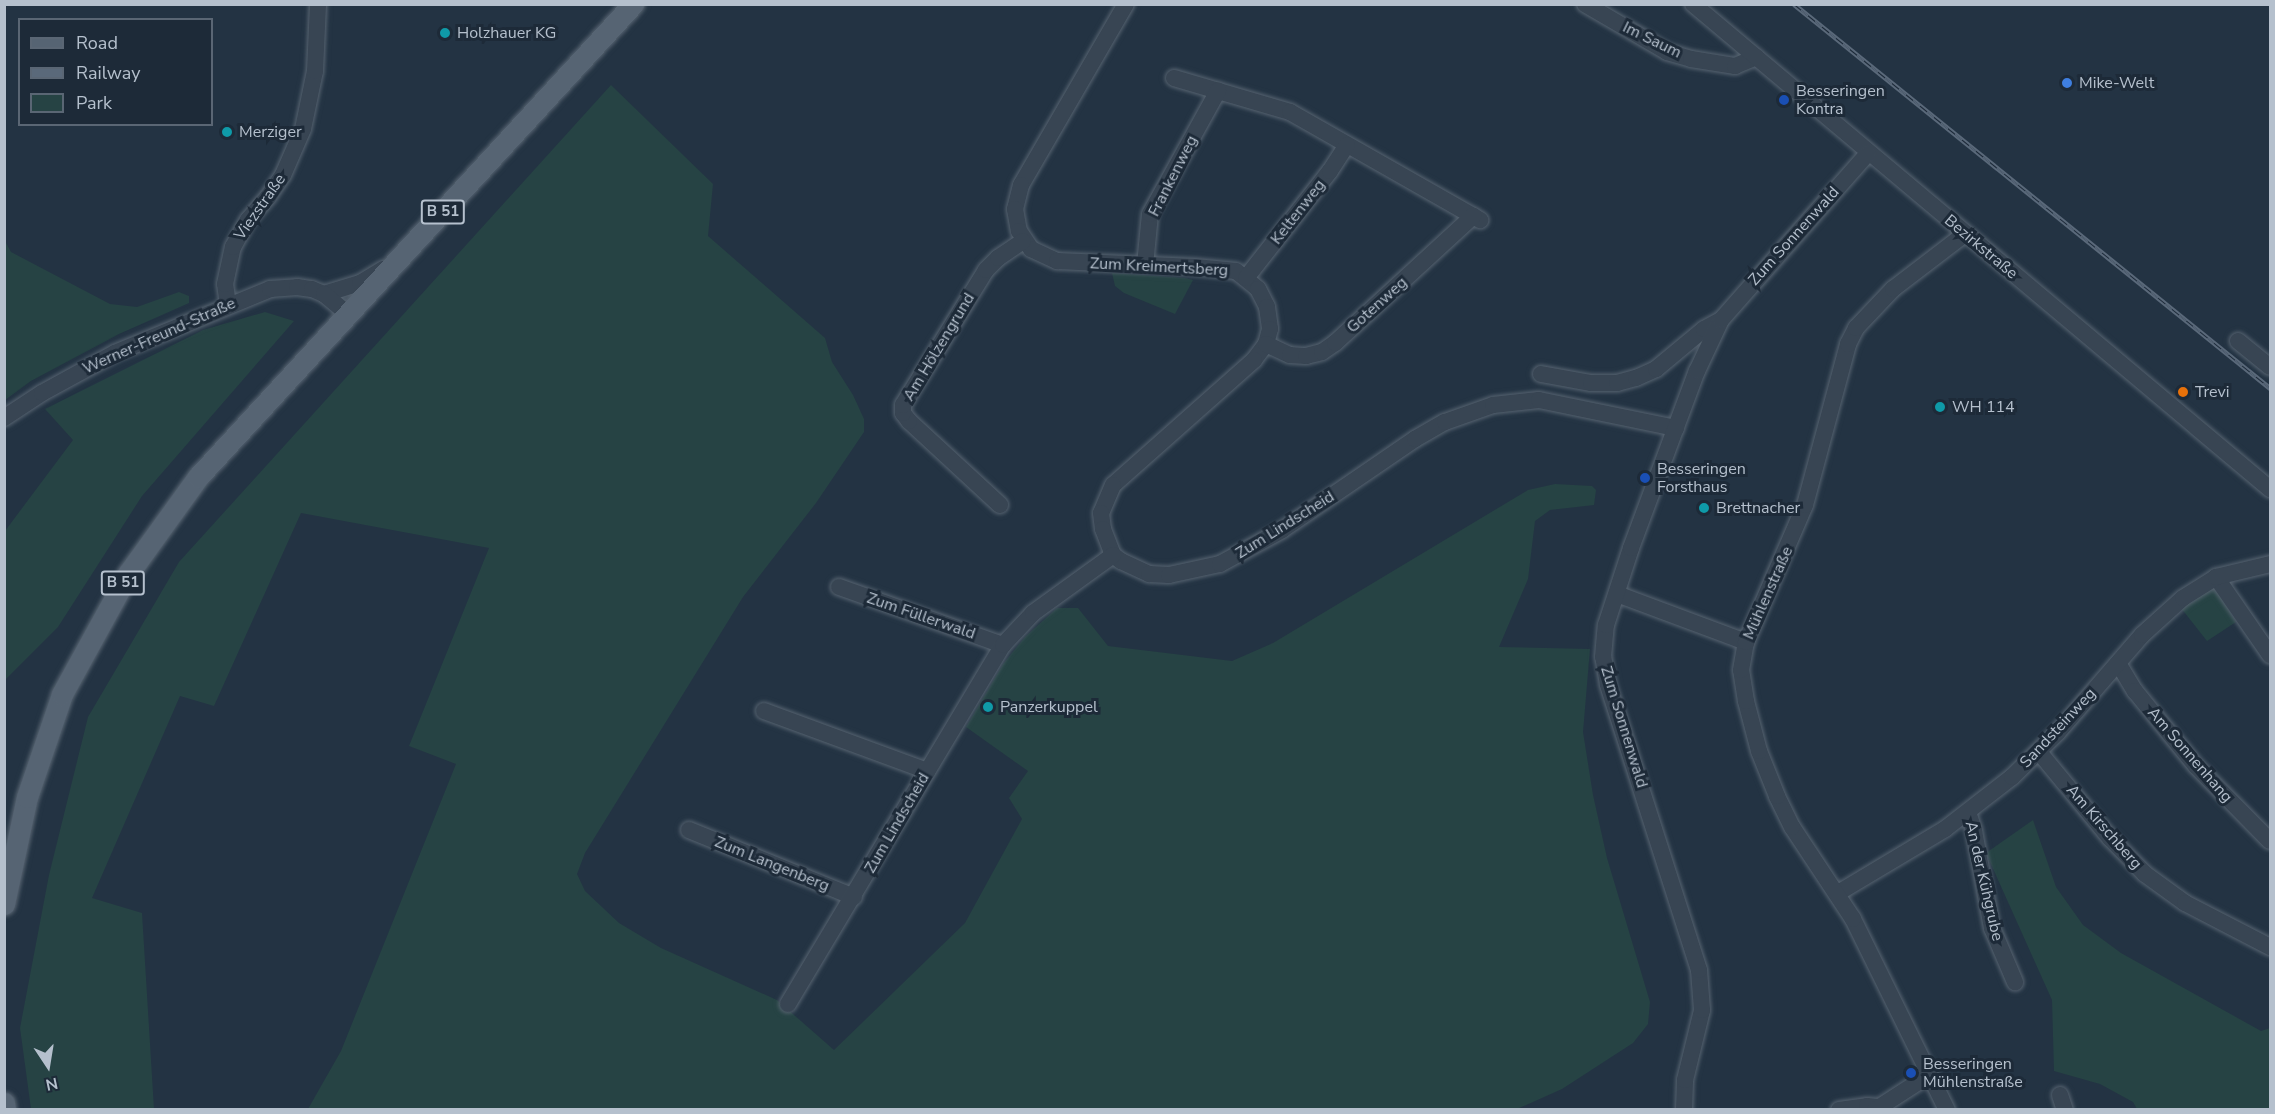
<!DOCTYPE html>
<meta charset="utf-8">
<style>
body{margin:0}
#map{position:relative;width:2275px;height:1114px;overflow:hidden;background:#233343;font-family:"Nunito Sans",sans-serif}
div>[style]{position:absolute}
.green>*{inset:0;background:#264344}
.roads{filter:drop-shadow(0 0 2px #566370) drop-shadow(0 0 2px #566370)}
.minor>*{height:16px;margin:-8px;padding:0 8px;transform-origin:8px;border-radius:8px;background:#384553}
.major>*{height:21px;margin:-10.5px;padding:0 10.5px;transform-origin:10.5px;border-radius:10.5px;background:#566473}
.rail>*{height:5px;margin-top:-2.5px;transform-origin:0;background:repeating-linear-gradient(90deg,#1d2a38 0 9px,#5a697a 0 18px);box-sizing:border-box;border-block:2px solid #5a697a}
.dots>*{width:16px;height:16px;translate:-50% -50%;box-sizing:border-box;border:3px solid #1d2a38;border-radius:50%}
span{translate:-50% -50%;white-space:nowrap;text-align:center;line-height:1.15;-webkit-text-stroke:6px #1d2a38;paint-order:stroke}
.shield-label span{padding:2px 4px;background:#1d2a38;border:2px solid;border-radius:4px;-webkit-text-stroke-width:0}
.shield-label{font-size:15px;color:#b5c0cd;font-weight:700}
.poi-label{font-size:16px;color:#b5c0cd}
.left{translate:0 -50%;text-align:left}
.street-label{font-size:16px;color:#b5c0cd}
.frame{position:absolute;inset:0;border:6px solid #b5c0cd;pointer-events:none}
.legend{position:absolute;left:18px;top:18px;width:195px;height:108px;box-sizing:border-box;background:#1d2a38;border:2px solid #5a6674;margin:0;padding:8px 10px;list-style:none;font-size:18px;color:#b5c0cd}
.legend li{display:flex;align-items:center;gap:12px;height:30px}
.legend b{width:30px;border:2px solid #5a6674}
.north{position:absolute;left:18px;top:1036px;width:60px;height:60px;-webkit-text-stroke:4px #1d2a38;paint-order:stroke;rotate:168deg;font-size:16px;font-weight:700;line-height:24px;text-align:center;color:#b5c0cd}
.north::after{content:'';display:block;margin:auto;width:21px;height:27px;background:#b5c0cd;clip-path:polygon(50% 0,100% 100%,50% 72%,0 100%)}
</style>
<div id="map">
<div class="green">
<i style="clip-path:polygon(611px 85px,713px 184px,708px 236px,825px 338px,832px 362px,853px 395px,864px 419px,864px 432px,816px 503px,743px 597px,585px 853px,577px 874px,585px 891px,619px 923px,661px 948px,777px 1000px,834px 1050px,965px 923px,1022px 819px,1009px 798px,1028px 771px,966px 727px,1003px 664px,1025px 637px,1057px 608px,1078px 608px,1108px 646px,1232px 661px,1273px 643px,1528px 490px,1555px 484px,1592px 486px,1596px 490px,1594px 505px,1550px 510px,1535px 521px,1528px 579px,1499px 647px,1590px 649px,1583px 732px,1593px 795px,1607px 858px,1650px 1002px,1648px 1024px,1633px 1043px,1562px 1089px,1517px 1109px,308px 1109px,341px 1051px,456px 764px,409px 746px,489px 548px,301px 513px,214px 706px,180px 696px,92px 898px,142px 913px,154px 1109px,31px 1109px,20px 1028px,49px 875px,88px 717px,179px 562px)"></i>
<i style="clip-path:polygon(5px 241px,11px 252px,110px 304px,137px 307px,179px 292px,189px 296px,189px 303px,119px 334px,31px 381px,5px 400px)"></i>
<i style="clip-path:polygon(1112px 273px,1185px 278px,1193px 280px,1175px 314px,1124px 293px,1115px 286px)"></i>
<i style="clip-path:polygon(265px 312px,294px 321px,142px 496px,58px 627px,5px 680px,5px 531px,73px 440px,45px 409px,203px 330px)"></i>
<i style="clip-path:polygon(2210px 588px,2217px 591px,2236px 622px,2207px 641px,2181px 608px)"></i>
<i style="clip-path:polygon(2033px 820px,2056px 887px,2083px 925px,2121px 953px,2261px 1031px,2270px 1028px,2270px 1109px,2137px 1109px,2133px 1102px,2100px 1084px,2054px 1071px,2052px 1000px,1986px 853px)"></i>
</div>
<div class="roads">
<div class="minor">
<i style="left:1126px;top:4px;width:209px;rotate:120.1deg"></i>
<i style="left:1021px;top:185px;width:25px;rotate:104deg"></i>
<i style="left:1015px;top:209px;width:22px;rotate:80deg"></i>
<i style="left:1019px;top:231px;width:22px;rotate:56deg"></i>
<i style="left:1031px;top:249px;width:29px;rotate:25deg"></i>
<i style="left:1057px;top:261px;width:138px;rotate:2.5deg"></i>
<i style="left:1195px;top:267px;width:41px;rotate:5.6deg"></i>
<i style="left:1236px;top:271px;width:28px;rotate:39deg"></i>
<i style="left:1258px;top:289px;width:20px;rotate:63deg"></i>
<i style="left:1267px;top:307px;width:22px;rotate:82deg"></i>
<i style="left:1270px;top:329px;width:16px;rotate:105deg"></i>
<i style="left:1266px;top:344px;width:20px;rotate:127deg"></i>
<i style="left:1254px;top:360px;width:188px;rotate:138.4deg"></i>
<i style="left:1113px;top:485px;width:30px;rotate:113deg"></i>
<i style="left:1101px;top:513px;width:16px;rotate:83deg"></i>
<i style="left:1103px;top:529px;width:28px;rotate:69deg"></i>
<i style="left:1113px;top:555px;width:10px;rotate:37deg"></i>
<i style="left:1121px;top:561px;width:31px;rotate:25deg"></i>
<i style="left:1149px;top:574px;width:20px;rotate:3deg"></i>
<i style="left:1169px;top:575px;width:52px;rotate:-12.2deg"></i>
<i style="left:1220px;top:564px;width:71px;rotate:-28.7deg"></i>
<i style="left:1282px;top:530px;width:161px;rotate:-34.4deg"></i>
<i style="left:1415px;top:439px;width:34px;rotate:-30deg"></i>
<i style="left:1445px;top:422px;width:51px;rotate:-19.5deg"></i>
<i style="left:1493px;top:405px;width:46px;rotate:-6.2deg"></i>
<i style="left:1539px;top:400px;width:140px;rotate:11.6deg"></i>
<i style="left:1585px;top:4px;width:95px;rotate:30.3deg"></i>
<i style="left:1667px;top:52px;width:25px;rotate:16deg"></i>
<i style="left:1691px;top:59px;width:45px;rotate:9deg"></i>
<i style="left:1735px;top:66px;width:23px;rotate:-23deg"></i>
<i style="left:1693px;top:4px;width:754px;rotate:40.05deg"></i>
<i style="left:1174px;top:78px;width:121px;rotate:16.3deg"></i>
<i style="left:1290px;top:112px;width:219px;rotate:29.6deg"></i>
<i style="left:1145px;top:265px;width:51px;rotate:-84.4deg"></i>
<i style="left:1150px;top:214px;width:141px;rotate:-61.1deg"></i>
<i style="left:1246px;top:278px;width:136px;rotate:-51.9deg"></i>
<i style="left:1330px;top:171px;width:31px;rotate:-57deg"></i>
<i style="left:324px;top:294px;width:38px;rotate:-17deg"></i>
<i style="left:360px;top:283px;width:27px;rotate:-31deg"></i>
<i style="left:228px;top:305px;width:21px;rotate:-98deg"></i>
<i style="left:225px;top:284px;width:38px;rotate:-78deg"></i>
<i style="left:233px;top:247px;width:31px;rotate:-61deg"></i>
<i style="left:248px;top:220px;width:30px;rotate:-49deg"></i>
<i style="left:268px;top:197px;width:27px;rotate:-56deg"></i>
<i style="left:283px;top:175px;width:50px;rotate:-66.5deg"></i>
<i style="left:303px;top:129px;width:59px;rotate:-78.3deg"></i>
<i style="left:315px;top:71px;width:67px;rotate:-87.4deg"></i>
<i style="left:2238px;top:341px;width:41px;rotate:39.1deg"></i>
<i style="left:1266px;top:344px;width:26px;rotate:25deg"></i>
<i style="left:1290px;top:355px;width:16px;rotate:4deg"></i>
<i style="left:1306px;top:356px;width:16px;rotate:-14deg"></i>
<i style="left:1322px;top:352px;width:16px;rotate:-35deg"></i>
<i style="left:1335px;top:343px;width:188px;rotate:-42.6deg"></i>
<i style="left:1541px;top:374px;width:51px;rotate:10.2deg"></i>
<i style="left:1591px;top:383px;width:26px"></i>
<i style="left:1617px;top:383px;width:20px;rotate:-15deg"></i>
<i style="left:1636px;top:378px;width:22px;rotate:-24deg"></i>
<i style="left:1656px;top:369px;width:62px;rotate:-39.8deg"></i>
<i style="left:1704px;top:329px;width:19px;rotate:-28deg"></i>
<i style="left:4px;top:418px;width:45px;rotate:-33.3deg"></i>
<i style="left:42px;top:393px;width:83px;rotate:-28.7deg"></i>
<i style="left:115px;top:353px;width:168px;rotate:-22.4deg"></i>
<i style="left:270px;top:289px;width:27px;rotate:-4deg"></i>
<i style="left:297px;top:287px;width:15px;rotate:8deg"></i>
<i style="left:312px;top:289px;width:13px;rotate:23deg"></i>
<i style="left:324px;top:294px;width:31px;rotate:40deg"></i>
<i style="left:1000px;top:505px;width:124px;rotate:-137.3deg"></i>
<i style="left:909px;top:421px;width:10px;rotate:-127deg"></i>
<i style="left:903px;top:413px;width:8px;rotate:-90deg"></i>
<i style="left:903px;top:405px;width:158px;rotate:-58.4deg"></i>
<i style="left:986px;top:270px;width:17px;rotate:-45deg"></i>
<i style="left:998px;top:258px;width:30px;rotate:-34deg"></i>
<i style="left:2216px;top:577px;width:95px;rotate:55.3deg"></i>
<i style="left:839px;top:587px;width:174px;rotate:19.5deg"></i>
<i style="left:1617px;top:594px;width:138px;rotate:20.4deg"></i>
<i style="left:2118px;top:663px;width:33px;rotate:59deg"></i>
<i style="left:2135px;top:691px;width:97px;rotate:50.9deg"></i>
<i style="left:2196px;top:766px;width:105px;rotate:45.4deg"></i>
<i style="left:764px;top:711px;width:174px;rotate:20.2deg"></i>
<i style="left:2039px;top:752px;width:112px;rotate:50.5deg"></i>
<i style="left:2110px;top:838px;width:50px;rotate:45.8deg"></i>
<i style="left:2145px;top:874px;width:49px;rotate:35.9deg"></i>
<i style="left:2185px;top:903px;width:96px;rotate:27.4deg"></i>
<i style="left:1968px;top:812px;width:20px;rotate:72deg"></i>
<i style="left:1974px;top:831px;width:99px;rotate:79.5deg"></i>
<i style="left:1992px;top:928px;width:59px;rotate:66.9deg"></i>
<i style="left:689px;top:830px;width:178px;rotate:22.1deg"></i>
<i style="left:1838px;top:893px;width:125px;rotate:-30.9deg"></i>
<i style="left:1945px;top:829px;width:85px;rotate:-37.8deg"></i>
<i style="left:2012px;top:777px;width:64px;rotate:-44.4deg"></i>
<i style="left:2058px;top:732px;width:128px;rotate:-49.1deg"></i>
<i style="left:2142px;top:635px;width:55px;rotate:-42.1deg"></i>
<i style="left:2183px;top:598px;width:39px;rotate:-32deg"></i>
<i style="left:2216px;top:577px;width:56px;rotate:-13.5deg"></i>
<i style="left:788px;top:1004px;width:418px;rotate:-59.1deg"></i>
<i style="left:1003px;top:645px;width:44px;rotate:-46.8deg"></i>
<i style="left:1033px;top:613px;width:99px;rotate:-35.9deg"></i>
<i style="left:2060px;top:1095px;width:16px;rotate:72deg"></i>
<i style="left:1684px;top:1110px;width:30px;rotate:-88deg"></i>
<i style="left:1685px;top:1080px;width:72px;rotate:-76.3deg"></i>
<i style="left:1702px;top:1010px;width:40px;rotate:-94.3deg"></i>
<i style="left:1699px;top:970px;width:300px;rotate:-107.7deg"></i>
<i style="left:1608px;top:684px;width:27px;rotate:-100deg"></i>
<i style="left:1603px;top:657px;width:32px;rotate:-85deg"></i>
<i style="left:1606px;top:625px;width:81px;rotate:-72deg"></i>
<i style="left:1631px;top:548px;width:189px;rotate:-69.6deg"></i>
<i style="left:1697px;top:371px;width:56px;rotate:-64.8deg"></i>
<i style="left:1721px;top:320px;width:222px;rotate:-48.6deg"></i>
<i style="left:1839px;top:1110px;width:28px;rotate:-8deg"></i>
<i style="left:1867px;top:1106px;width:11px;rotate:5deg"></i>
<i style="left:1875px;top:1110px;width:64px;rotate:-32.9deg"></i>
<i style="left:1947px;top:1110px;width:213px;rotate:-116.2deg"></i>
<i style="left:1853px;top:919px;width:110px;rotate:-123.5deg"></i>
<i style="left:1792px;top:827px;width:34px;rotate:-116deg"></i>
<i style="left:1777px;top:796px;width:48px;rotate:-111.8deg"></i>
<i style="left:1759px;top:751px;width:52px;rotate:-104.6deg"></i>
<i style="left:1746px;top:701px;width:31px;rotate:-99deg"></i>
<i style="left:1741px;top:670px;width:28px;rotate:-80deg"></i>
<i style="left:1746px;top:642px;width:149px;rotate:-66.7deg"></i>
<i style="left:1805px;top:505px;width:167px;rotate:-75deg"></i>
<i style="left:1848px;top:344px;width:18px;rotate:-63deg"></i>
<i style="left:1856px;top:328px;width:54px;rotate:-46.5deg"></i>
<i style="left:1893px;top:289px;width:91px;rotate:-37.4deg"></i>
</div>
<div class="major">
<i style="left:4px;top:904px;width:109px;rotate:-77.9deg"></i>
<i style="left:27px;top:797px;width:109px;rotate:-71.2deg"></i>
<i style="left:62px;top:694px;width:137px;rotate:-61.2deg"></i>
<i style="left:128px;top:574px;width:120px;rotate:-54.2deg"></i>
<i style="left:198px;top:477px;width:643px;rotate:-47.4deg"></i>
<i style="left:4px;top:1103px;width:7px;rotate:82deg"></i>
</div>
</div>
<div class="rail">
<i style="left:1794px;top:4px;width:612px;rotate:38.89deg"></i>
</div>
<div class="dots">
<i style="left:445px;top:33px;background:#0f9aa8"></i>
<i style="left:2067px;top:83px;background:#3f7fe0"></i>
<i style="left:1784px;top:100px;background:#1a4fb4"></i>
<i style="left:227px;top:132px;background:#0f9aa8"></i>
<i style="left:2183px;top:392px;background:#e8710a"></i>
<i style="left:1940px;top:407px;background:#0f9aa8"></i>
<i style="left:1645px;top:478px;background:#1a4fb4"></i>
<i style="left:1704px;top:508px;background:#0f9aa8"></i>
<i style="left:988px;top:707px;background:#0f9aa8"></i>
<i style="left:1911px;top:1073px;background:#1a4fb4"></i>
</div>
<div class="shield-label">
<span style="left:443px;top:212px">B 51</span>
<span style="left:123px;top:583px">B 51</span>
</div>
<div class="poi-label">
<span class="left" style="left:457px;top:33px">Holzhauer KG</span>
<span class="left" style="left:2079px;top:83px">Mike-Welt</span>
<span class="left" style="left:1796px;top:100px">Besseringen<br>Kontra</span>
<span class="left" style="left:239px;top:132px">Merziger</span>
<span class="left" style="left:2195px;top:392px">Trevi</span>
<span class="left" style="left:1952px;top:407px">WH 114</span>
<span class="left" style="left:1657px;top:478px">Besseringen<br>Forsthaus</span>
<span class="left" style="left:1716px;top:508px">Brettnacher</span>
<span class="left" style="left:1000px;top:707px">Panzerkuppel</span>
<span class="left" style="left:1923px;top:1073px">Besseringen<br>Mühlenstraße</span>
</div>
<div class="street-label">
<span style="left:1652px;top:40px;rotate:26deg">Im Saum</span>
<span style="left:1173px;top:176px;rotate:-63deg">Frankenweg</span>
<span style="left:260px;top:207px;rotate:-55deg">Viezstraße</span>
<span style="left:1298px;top:212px;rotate:-52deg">Keltenweg</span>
<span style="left:1794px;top:236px;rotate:-48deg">Zum Sonnenwald</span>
<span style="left:1981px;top:247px;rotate:40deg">Bezirkstraße</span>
<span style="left:1159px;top:267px;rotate:3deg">Zum Kreimertsberg</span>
<span style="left:1377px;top:305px;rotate:-42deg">Gotenweg</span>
<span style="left:159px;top:336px;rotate:-24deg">Werner-Freund-Straße</span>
<span style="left:939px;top:347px;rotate:-59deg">Am Hölzengrund</span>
<span style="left:1285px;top:525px;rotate:-32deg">Zum Lindscheid</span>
<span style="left:1768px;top:593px;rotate:-66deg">Mühlenstraße</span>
<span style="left:921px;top:616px;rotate:19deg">Zum Füllerwald</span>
<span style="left:1624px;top:727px;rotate:73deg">Zum Sonnenwald</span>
<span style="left:2058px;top:728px;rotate:-47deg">Sandsteinweg</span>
<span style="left:2190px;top:755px;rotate:49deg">Am Sonnenhang</span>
<span style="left:897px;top:823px;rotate:-60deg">Zum Lindscheid</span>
<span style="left:2104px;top:827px;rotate:49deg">Am Kirschberg</span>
<span style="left:772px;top:864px;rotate:22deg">Zum Langenberg</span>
<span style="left:1984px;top:881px;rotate:77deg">An der Kühgrube</span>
</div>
<div class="frame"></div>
<ul class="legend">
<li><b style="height:8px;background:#566473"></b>Road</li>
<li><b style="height:8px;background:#5a697a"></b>Railway</li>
<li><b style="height:16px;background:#264344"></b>Park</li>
</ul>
<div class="north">N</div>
</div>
